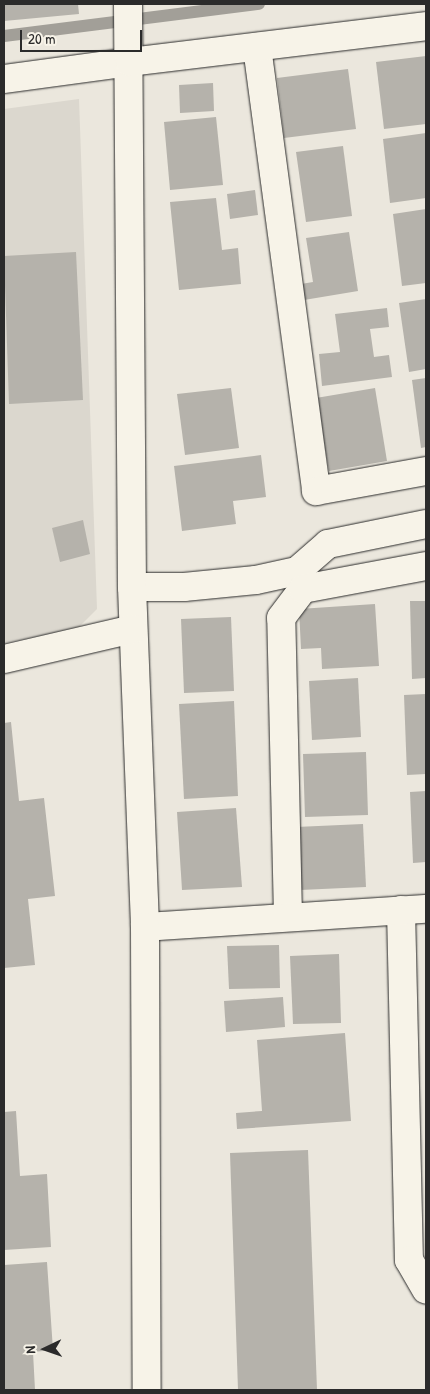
<!DOCTYPE html>
<style>
body{margin:0}
#map{position:relative;width:430px;height:1394px;overflow:hidden;background:#ebe7dd;font-family:"Patrick Hand",sans-serif}
div>[style]{position:absolute}
.built>*{inset:0;background:#dbd7ce}
.stream>*{height:12px;margin:-6px;padding:0 6px;transform-origin:6px;border-radius:6px;background:#a29f98}
.building>*{inset:0;background:#b5b2ab}
.roads{filter:drop-shadow(0 0 1px #2b2b2b) drop-shadow(0 0 1px #2b2b2b)}
.pedestrian>*{height:28px;margin:-14px;padding:0 14px;transform-origin:14px;border-radius:14px;background:#f7f3e8}
.minor>*{height:28px;margin:-14px;padding:0 14px;transform-origin:14px;border-radius:14px;background:#f7f3e8}
.tertiary>*{height:28px;margin:-14px;padding:0 14px;transform-origin:14px;border-radius:14px;background:#f7f3e8}
span{translate:-50% -50%;white-space:nowrap;text-align:center;line-height:1.15;-webkit-text-stroke:5px #f7f3e8;paint-order:stroke}
.frame{position:absolute;inset:0;border:5px solid #2b2b2b;pointer-events:none}
.north{position:absolute;left:20px;top:1324px;width:50px;height:50px;-webkit-text-stroke:4px #f7f3e8;paint-order:stroke;rotate:267deg;font-size:14px;font-weight:700;line-height:20px;text-align:center;color:#2b2b2b}
.north::after{content:'';display:block;margin:auto;width:18px;height:22px;background:#2b2b2b;clip-path:polygon(50% 0,100% 100%,50% 72%,0 100%)}
.scale{position:absolute;left:20px;top:30px;width:122px;height:22px;box-sizing:border-box;border:2px solid #2b2b2b;border-top:0;padding-left:6px;font-size:15px;line-height:18px;white-space:nowrap;color:#2b2b2b;-webkit-text-stroke:4px #f7f3e8;paint-order:stroke}
</style>
<div id="map">
<div class="built">
<i style="clip-path:polygon(79px 99px,97px 609px,77px 629px,4px 643px,4px 109px)"></i>
</div>
<div class="stream">
<i style="left:4px;top:36px;width:257px;rotate:-7.2deg"></i>
</div>
<div class="building">
<i style="clip-path:polygon(4px 4px,78px 4px,79px 14px,4px 21px)"></i>
<i style="clip-path:polygon(426px 56px,426px 124px,384px 129px,376px 62px)"></i>
<i style="clip-path:polygon(348px 69px,356px 129px,284px 138px,277px 78px)"></i>
<i style="clip-path:polygon(213px 83px,214px 111px,180px 113px,179px 85px)"></i>
<i style="clip-path:polygon(216px 117px,223px 185px,170px 190px,164px 122px)"></i>
<i style="clip-path:polygon(426px 133px,426px 198px,390px 203px,383px 139px)"></i>
<i style="clip-path:polygon(343px 146px,352px 216px,306px 222px,296px 152px)"></i>
<i style="clip-path:polygon(255px 190px,258px 215px,230px 219px,227px 194px)"></i>
<i style="clip-path:polygon(216px 198px,222px 250px,238px 248px,241px 284px,179px 290px,170px 202px)"></i>
<i style="clip-path:polygon(426px 209px,426px 283px,402px 286px,393px 214px)"></i>
<i style="clip-path:polygon(349px 232px,358px 291px,304px 300px,301px 284px,313px 282px,306px 238px)"></i>
<i style="clip-path:polygon(76px 252px,83px 400px,9px 404px,4px 256px)"></i>
<i style="clip-path:polygon(426px 299px,426px 369px,409px 372px,399px 303px)"></i>
<i style="clip-path:polygon(387px 308px,389px 327px,370px 329px,374px 357px,389px 355px,392px 377px,322px 386px,319px 354px,340px 352px,335px 314px)"></i>
<i style="clip-path:polygon(426px 378px,426px 447px,421px 448px,412px 380px)"></i>
<i style="clip-path:polygon(231px 388px,239px 448px,185px 455px,177px 394px)"></i>
<i style="clip-path:polygon(375px 388px,387px 461px,329px 471px,316px 398px)"></i>
<i style="clip-path:polygon(261px 455px,266px 497px,233px 501px,236px 524px,182px 531px,174px 466px)"></i>
<i style="clip-path:polygon(83px 520px,90px 554px,60px 562px,52px 528px)"></i>
<i style="clip-path:polygon(410px 601px,426px 601px,426px 678px,412px 679px)"></i>
<i style="clip-path:polygon(375px 604px,379px 666px,322px 669px,321px 648px,301px 649px,299px 609px)"></i>
<i style="clip-path:polygon(231px 617px,234px 691px,184px 693px,181px 619px)"></i>
<i style="clip-path:polygon(358px 678px,361px 737px,312px 740px,309px 681px)"></i>
<i style="clip-path:polygon(426px 694px,426px 774px,407px 775px,404px 695px)"></i>
<i style="clip-path:polygon(234px 701px,238px 796px,184px 799px,179px 704px)"></i>
<i style="clip-path:polygon(11px 722px,19px 801px,44px 798px,55px 896px,28px 899px,35px 965px,4px 968px,4px 723px)"></i>
<i style="clip-path:polygon(366px 752px,368px 815px,305px 817px,303px 754px)"></i>
<i style="clip-path:polygon(426px 791px,426px 862px,413px 863px,410px 792px)"></i>
<i style="clip-path:polygon(236px 808px,242px 887px,182px 890px,177px 812px)"></i>
<i style="clip-path:polygon(363px 824px,366px 887px,300px 890px,296px 827px)"></i>
<i style="clip-path:polygon(279px 945px,280px 988px,229px 989px,227px 946px)"></i>
<i style="clip-path:polygon(339px 954px,341px 1023px,293px 1024px,290px 956px)"></i>
<i style="clip-path:polygon(283px 997px,285px 1027px,226px 1032px,224px 1001px)"></i>
<i style="clip-path:polygon(345px 1033px,351px 1121px,237px 1129px,236px 1113px,262px 1111px,257px 1040px)"></i>
<i style="clip-path:polygon(16px 1111px,20px 1176px,47px 1174px,51px 1247px,4px 1250px,4px 1112px)"></i>
<i style="clip-path:polygon(308px 1150px,317px 1390px,238px 1390px,230px 1153px)"></i>
<i style="clip-path:polygon(47px 1262px,53px 1350px,33px 1352px,35px 1390px,4px 1390px,4px 1265px)"></i>
</div>
<div class="roads">
<div class="pedestrian">
<i style="left:132px;top:587px;width:52px"></i>
<i style="left:184px;top:587px;width:72px;rotate:-5.6deg"></i>
<i style="left:256px;top:580px;width:42px;rotate:-12.4deg"></i>
<i style="left:297px;top:571px;width:41px;rotate:-41.1deg"></i>
<i style="left:328px;top:544px;width:100px;rotate:-11.5deg"></i>
</div>
<div class="minor">
<i style="left:257px;top:47px;width:448px;rotate:82.4deg"></i>
<i style="left:316px;top:491px;width:112px;rotate:-10.3deg"></i>
<i style="left:4px;top:79px;width:127px;rotate:-7.7deg"></i>
<i style="left:401px;top:910px;width:350px;rotate:88.7deg"></i>
<i style="left:409px;top:1260px;width:34px;rotate:60deg"></i>
<i style="left:288px;top:916px;width:298px;rotate:-91.3deg"></i>
<i style="left:281px;top:618px;width:36px;rotate:-53deg"></i>
<i style="left:303px;top:589px;width:125px;rotate:-10.6deg"></i>
<i style="left:145px;top:927px;width:282px;rotate:-3.7deg"></i>
</div>
<div class="tertiary">
<i style="left:128px;top:4px;width:583px;rotate:89.61deg"></i>
<i style="left:132px;top:587px;width:340px;rotate:87.8deg"></i>
<i style="left:145px;top:927px;width:463px;rotate:89.8deg"></i>
<i style="left:130px;top:62px;width:298px;rotate:-6.9deg"></i>
<i style="left:4px;top:659px;width:132px;rotate:-13.1deg"></i>
</div>
</div>
<div class="frame"></div>
<div class="north">N</div>
<div class="scale">20 m</div>
</div>
